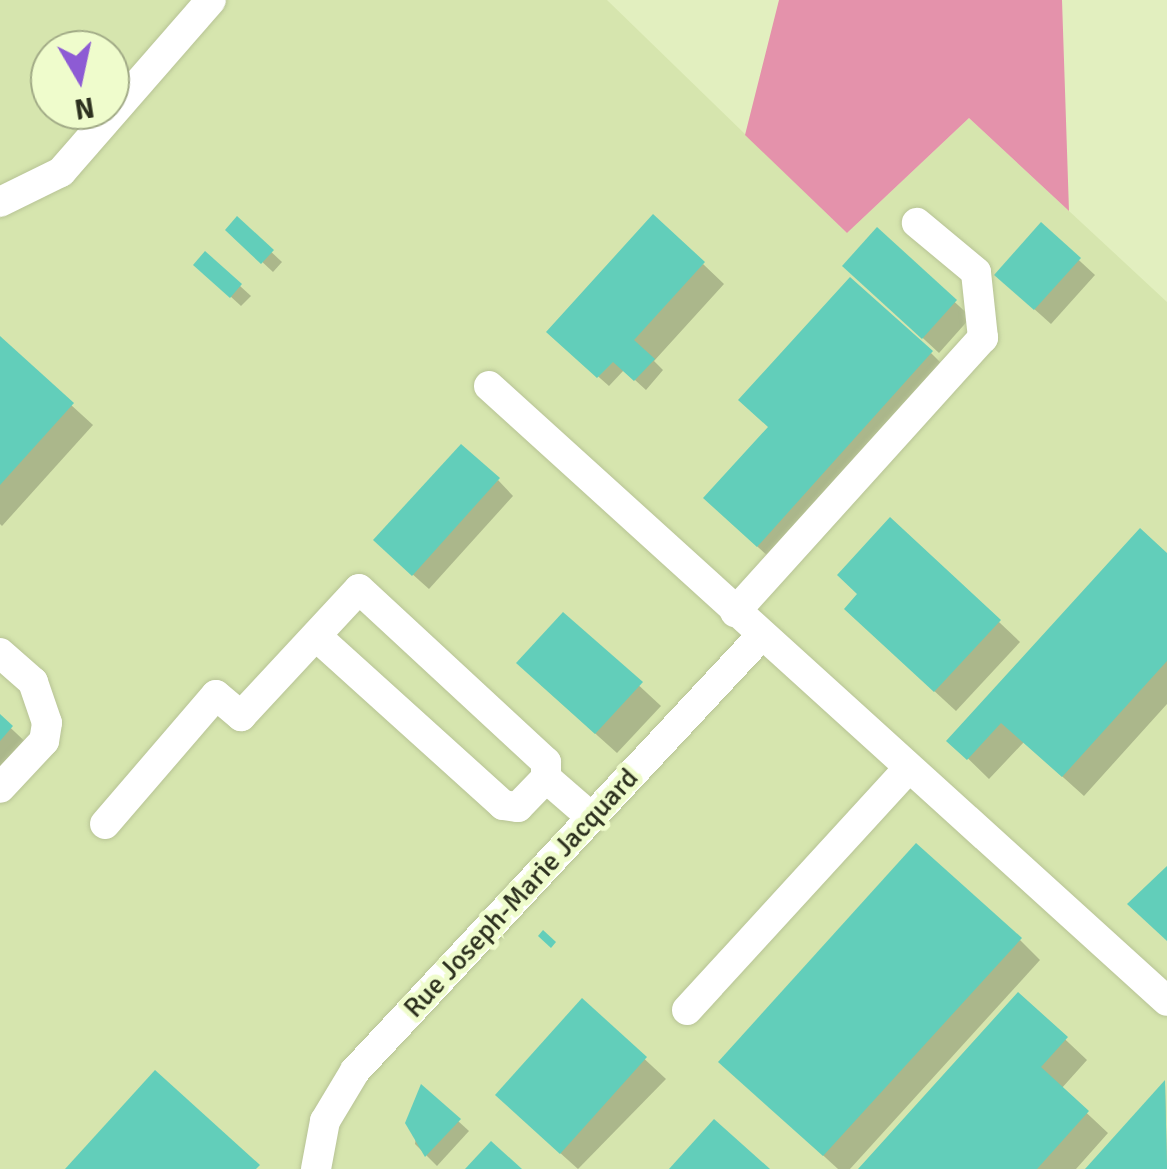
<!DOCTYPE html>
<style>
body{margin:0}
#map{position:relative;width:1167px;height:1169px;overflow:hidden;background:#e2efbf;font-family:Signika,sans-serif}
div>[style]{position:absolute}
.built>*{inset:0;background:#d6e5ae}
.forest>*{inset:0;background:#e492ab}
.shadow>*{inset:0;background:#0003}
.building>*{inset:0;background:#62ceba}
.roads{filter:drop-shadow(0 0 2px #b7c395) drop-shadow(0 0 2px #b7c395)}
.minor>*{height:30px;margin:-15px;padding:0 15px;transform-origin:15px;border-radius:15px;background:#fff}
span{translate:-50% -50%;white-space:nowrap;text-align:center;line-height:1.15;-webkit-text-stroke:10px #effccc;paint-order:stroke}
.street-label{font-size:28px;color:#2c301e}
.north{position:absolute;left:30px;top:30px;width:100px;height:100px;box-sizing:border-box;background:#effccc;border:2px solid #a1aa86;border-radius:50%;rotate:171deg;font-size:28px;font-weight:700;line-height:40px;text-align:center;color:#2c301e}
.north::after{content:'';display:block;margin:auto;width:35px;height:45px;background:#8d5bd4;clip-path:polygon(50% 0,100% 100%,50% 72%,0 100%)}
</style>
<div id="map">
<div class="built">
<i style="clip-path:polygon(evenodd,0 0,607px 0,847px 233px,969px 118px,1167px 302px,1167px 1169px,0 1169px,0 0,50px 50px,110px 50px,110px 110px,50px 110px,50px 50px)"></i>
</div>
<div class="forest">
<i style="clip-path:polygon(779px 0,1062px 0,1069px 211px,969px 118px,847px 233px,745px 135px)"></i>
</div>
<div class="shadow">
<i style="clip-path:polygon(237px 220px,282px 262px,273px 272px,228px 230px)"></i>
<i style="clip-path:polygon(1042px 226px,1095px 275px,1051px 324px,1013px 290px)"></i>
<i style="clip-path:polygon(877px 231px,971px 317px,939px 353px,861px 281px)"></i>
<i style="clip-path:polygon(205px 254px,251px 296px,241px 306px,206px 274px)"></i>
<i style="clip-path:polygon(703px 264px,724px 284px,654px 361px,663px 370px,646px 390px,624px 370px,609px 386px,559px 342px)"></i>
<i style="clip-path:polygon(0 340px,93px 425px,2px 526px,0 524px)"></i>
<i style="clip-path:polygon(931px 353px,952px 374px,779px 566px,727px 519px,771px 428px)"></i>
<i style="clip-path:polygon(498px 480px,513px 496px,429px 589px,392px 556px)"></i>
<i style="clip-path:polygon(1167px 556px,1167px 704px,1084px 796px,1024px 742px,989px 779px,950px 741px)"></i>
<i style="clip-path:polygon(563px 615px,661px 706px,617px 753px,540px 684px)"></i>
<i style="clip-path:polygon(999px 622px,1020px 642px,956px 711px,868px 630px)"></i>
<i style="clip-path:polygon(0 718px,32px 748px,0 786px)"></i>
<i style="clip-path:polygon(1020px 940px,1040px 960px,850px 1169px,838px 1169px,743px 1082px)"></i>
<i style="clip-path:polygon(1018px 995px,1087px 1060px,1061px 1089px,1108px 1133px,1076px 1169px,862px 1169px)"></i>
<i style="clip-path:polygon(582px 1001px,666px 1079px,578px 1169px,519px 1116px)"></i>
<i style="clip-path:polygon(1165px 1084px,1167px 1169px,1088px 1169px)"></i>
<i style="clip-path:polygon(423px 1089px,469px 1131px,437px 1166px,415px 1144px)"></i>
</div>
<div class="building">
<i style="clip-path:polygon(653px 214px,705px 262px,634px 340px,655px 359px,634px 381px,613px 362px,597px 378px,546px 332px)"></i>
<i style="clip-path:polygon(237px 216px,274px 250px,261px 264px,225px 230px)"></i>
<i style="clip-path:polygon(1041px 222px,1081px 258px,1034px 310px,994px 275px)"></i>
<i style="clip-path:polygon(877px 227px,957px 300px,922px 339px,842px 266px)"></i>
<i style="clip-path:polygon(205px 251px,242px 284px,230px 298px,193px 265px)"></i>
<i style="clip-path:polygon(850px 277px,933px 351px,757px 547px,703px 498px,768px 427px,738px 400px)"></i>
<i style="clip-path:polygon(0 336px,74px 403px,0 485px)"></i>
<i style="clip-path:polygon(461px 444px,500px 478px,412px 576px,373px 540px)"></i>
<i style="clip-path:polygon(890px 517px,1001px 620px,934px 692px,844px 609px,857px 594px,837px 575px)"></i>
<i style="clip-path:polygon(1140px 528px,1167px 553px,1167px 661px,1062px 777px,1001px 723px,967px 760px,946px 741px)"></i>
<i style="clip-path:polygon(563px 612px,643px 682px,595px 734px,516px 663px)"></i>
<i style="clip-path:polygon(0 714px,13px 726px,0 741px)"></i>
<i style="clip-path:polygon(916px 843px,1022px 938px,823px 1156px,718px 1062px)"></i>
<i style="clip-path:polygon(1167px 866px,1167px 941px,1127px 904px)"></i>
<i style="clip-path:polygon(543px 930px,556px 942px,551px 948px,538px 936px)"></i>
<i style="clip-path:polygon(1018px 992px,1068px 1037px,1041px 1067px,1089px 1111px,1037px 1169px,858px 1169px)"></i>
<i style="clip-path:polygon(582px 998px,647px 1057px,560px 1154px,495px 1095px)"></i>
<i style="clip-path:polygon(155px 1070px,260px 1165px,256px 1169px,65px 1169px)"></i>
<i style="clip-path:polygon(1165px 1080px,1167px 1169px,1085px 1169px)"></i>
<i style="clip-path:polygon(421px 1084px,461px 1119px,425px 1157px,405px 1123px)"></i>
<i style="clip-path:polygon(714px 1119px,770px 1169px,669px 1169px)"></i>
<i style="clip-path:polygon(491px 1141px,522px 1169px,465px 1169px)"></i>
</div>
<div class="roads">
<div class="minor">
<i style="left:0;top:202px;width:68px;rotate:-26.2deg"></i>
<i style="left:61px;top:172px;width:228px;rotate:-48.9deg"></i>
<i style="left:489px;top:386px;width:915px;rotate:42.21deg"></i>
<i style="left:735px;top:612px;width:370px;rotate:-47.9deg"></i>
<i style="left:983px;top:338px;width:66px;rotate:-96.1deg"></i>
<i style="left:976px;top:272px;width:77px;rotate:-140.3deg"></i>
<i style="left:316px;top:636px;width:252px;rotate:42.1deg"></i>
<i style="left:503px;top:805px;width:15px;rotate:8deg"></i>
<i style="left:518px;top:807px;width:40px;rotate:-46deg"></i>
<i style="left:0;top:653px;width:44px;rotate:41.3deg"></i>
<i style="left:33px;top:682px;width:43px;rotate:71.1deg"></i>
<i style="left:47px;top:723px;width:18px;rotate:99deg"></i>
<i style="left:44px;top:741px;width:64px;rotate:133.1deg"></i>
<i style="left:105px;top:824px;width:170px;rotate:-49.3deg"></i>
<i style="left:216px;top:695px;width:33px;rotate:40deg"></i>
<i style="left:241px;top:716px;width:173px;rotate:-47.1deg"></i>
<i style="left:359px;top:589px;width:255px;rotate:42.8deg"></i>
<i style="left:546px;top:762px;width:16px;rotate:90deg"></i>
<i style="left:546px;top:778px;width:60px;rotate:40.9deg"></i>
<i style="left:687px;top:1010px;width:328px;rotate:-47.5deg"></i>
<i style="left:316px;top:1169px;width:49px;rotate:-79.4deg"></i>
<i style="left:325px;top:1121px;width:58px;rotate:-59deg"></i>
<i style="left:355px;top:1071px;width:595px;rotate:-46.97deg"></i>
</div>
</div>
<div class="street-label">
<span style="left:521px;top:893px;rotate:-47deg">Rue Joseph-Marie Jacquard</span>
</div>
<div class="north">N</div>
</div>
